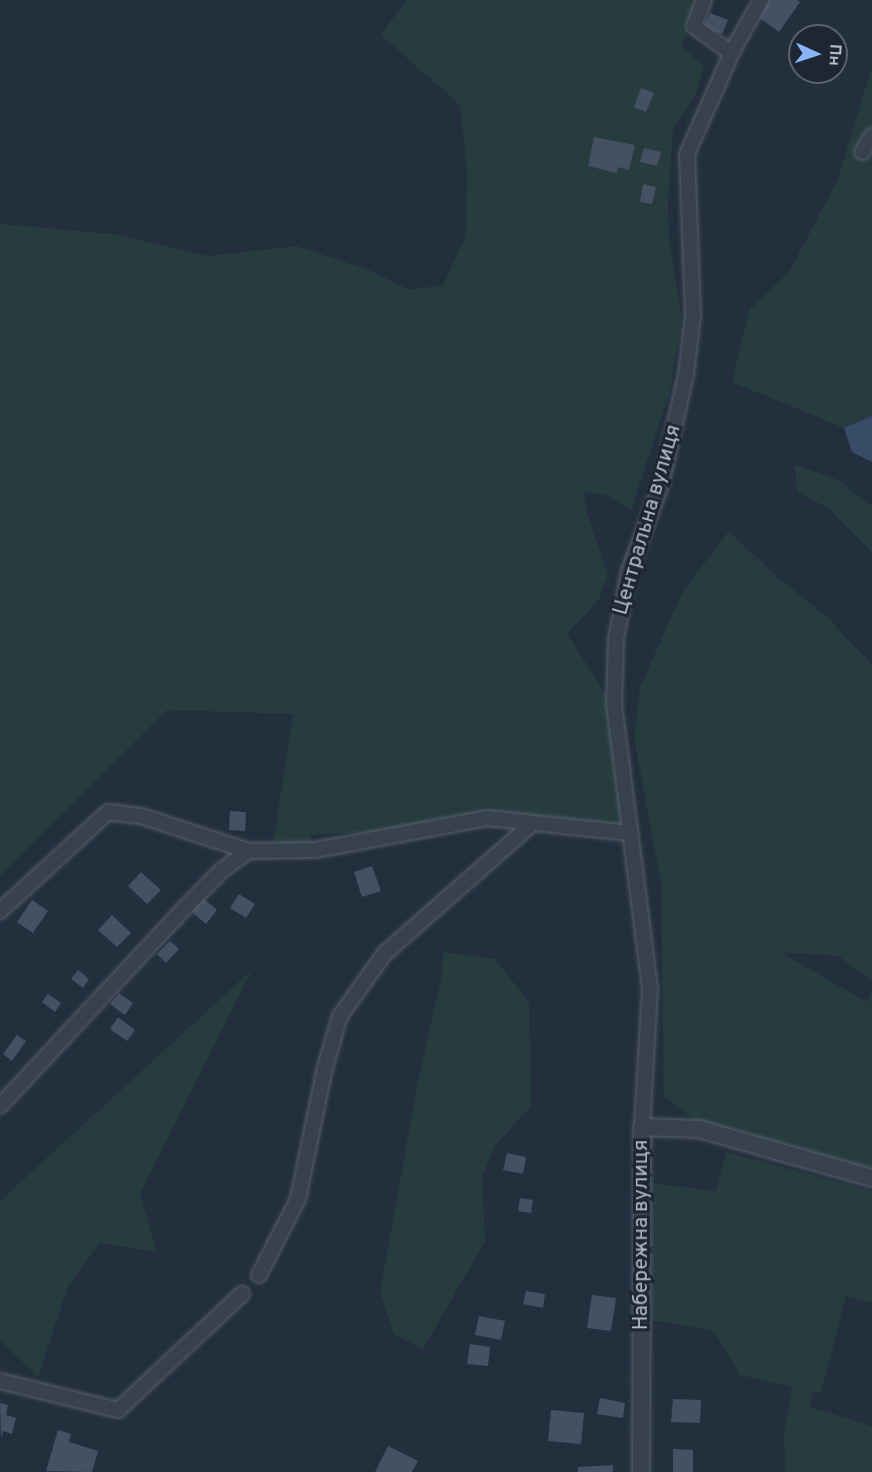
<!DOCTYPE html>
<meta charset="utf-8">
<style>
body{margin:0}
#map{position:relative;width:872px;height:1472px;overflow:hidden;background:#242f3e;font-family:Overpass,sans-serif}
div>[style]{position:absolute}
.green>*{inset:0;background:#263c3f}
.water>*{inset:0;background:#394c67}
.building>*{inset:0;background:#455162}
.roads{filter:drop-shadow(0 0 2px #565f6c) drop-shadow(0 0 2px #565f6c)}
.minor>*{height:14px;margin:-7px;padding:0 7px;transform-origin:7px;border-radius:7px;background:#38414e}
.tertiary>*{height:16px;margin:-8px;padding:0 8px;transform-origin:8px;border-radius:8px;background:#38414e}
span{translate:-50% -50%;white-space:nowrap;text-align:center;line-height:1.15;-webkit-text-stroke:6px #1d2633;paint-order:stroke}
.street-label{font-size:21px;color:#b4bcc9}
.north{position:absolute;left:788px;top:24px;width:60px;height:60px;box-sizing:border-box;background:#1d2633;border:2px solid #59626f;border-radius:50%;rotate:93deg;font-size:16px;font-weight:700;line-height:24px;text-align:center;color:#b4bcc9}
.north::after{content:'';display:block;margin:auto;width:21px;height:27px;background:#8ab4f8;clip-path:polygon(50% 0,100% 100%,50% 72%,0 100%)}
</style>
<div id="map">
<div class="green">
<i style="clip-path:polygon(406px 0,699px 0,682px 46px,704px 67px,695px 96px,673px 128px,668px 203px,669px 238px,682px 320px,670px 392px,631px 510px,606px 495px,584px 492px,587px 513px,608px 574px,598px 601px,567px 634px,614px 706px,629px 833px,532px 824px,310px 835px,315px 850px,272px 851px,293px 714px,167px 710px,0 876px,0 224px,113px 234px,209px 256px,296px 246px,374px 272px,409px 290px,443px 285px,466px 236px,467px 169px,460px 105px,381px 35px)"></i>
<i style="clip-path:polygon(872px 67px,872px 416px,844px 428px,732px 382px,749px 310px,789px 272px,837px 181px)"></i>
<i style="clip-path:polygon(795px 465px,841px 481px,859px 498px,872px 506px,872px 553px,828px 508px,797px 492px)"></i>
<i style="clip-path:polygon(729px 531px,778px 578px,825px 615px,872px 665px,872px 980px,838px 956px,780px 952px,867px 1002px,872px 990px,872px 1170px,696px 1121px,664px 1096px,661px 884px,634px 737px,640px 687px,683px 591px)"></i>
<i style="clip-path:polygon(443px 952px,495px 959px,529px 1002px,531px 1107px,495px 1145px,482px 1177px,485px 1241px,423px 1349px,394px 1334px,380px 1292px,418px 1081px,442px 974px)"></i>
<i style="clip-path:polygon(252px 970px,140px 1194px,157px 1252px,100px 1243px,68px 1286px,38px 1377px,0 1340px,0 1201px)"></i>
<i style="clip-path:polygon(726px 1152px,872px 1191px,872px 1303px,846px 1296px,821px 1393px,813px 1392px,810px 1407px,872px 1426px,872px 1472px,784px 1472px,786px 1456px,783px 1441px,792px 1387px,740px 1375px,714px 1331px,652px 1320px,652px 1183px,716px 1191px)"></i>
</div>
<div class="water">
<i style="clip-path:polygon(872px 416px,872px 462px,852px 452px,844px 428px)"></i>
</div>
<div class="building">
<i style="clip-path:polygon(769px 0,797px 0,800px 2px,779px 32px,758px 17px)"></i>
<i style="clip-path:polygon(710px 13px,728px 20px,722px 34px,704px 27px)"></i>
<i style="clip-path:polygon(641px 88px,654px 93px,646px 112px,634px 107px)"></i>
<i style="clip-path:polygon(594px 137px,635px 145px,629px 170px,618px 167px,617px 173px,588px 166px)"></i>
<i style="clip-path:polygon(644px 148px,661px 152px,657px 166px,640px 162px)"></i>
<i style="clip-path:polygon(643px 184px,656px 187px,652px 204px,640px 202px)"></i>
<i style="clip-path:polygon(230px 811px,246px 812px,245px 831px,229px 830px)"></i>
<i style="clip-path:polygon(372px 866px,381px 891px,362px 897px,354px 872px)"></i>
<i style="clip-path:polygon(141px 872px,161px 890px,147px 904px,128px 886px)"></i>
<i style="clip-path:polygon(239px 894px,255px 904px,246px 918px,230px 908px)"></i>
<i style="clip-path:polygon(203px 898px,217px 910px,206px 924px,191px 911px)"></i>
<i style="clip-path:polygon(32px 900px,48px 911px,33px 933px,17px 922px)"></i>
<i style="clip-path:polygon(112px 915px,131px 933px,117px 947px,98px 930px)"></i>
<i style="clip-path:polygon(170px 941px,179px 949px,166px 963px,157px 954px)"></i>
<i style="clip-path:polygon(78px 970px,89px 979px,83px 988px,71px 979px)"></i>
<i style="clip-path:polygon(119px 993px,133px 1003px,125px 1015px,110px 1004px)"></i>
<i style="clip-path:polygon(48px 994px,61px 1003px,55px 1012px,42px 1002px)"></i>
<i style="clip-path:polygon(118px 1017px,135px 1030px,127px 1041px,110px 1029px)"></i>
<i style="clip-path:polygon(17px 1035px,26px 1041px,12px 1061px,3px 1054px)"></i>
<i style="clip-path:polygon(507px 1153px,526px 1157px,523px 1174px,503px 1170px)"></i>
<i style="clip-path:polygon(520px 1198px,533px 1200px,531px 1213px,518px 1211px)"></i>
<i style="clip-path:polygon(526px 1291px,545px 1294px,543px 1308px,523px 1304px)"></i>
<i style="clip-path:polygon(592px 1295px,616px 1298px,611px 1331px,587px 1328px)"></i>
<i style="clip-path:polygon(479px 1316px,505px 1321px,501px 1340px,475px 1335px)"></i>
<i style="clip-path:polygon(470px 1344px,490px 1347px,488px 1366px,467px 1364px)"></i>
<i style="clip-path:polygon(600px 1398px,625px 1403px,623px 1418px,597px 1414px)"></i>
<i style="clip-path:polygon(673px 1399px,701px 1400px,700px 1423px,671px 1422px)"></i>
<i style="clip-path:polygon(0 1403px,8px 1405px,6px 1415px,16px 1418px,12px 1434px,3px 1431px,1px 1438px)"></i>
<i style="clip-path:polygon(551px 1410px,584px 1413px,581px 1444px,548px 1441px)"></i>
<i style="clip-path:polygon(58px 1430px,71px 1434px,69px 1442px,98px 1451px,92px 1472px,46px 1471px)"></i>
<i style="clip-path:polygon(388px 1446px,418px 1461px,412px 1472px,375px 1472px)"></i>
<i style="clip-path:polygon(673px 1449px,693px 1450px,693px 1472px,673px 1472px)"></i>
<i style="clip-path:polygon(613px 1465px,613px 1472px,578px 1472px,578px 1467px)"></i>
</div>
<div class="roads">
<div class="minor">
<i style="left:704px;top:0;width:28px;rotate:111deg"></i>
<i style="left:694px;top:26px;width:46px;rotate:36.1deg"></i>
<i style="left:862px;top:152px;width:19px;rotate:-58deg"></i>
<i style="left:0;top:911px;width:147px;rotate:-42.5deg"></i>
<i style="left:108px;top:812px;width:33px;rotate:7deg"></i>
<i style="left:141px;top:816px;width:114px;rotate:18deg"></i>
<i style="left:0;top:1106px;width:270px;rotate:-47deg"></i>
<i style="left:184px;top:909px;width:53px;rotate:-45.8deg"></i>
<i style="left:221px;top:871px;width:34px;rotate:-36deg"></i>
<i style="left:249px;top:851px;width:66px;rotate:-0.9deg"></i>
<i style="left:315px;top:850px;width:175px;rotate:-10.5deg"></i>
<i style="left:487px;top:818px;width:143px;rotate:6deg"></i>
<i style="left:642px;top:1127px;width:138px;rotate:-86.7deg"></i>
<i style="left:650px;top:989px;width:285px;rotate:-97.2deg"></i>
<i style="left:614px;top:706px;width:67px;rotate:-88.3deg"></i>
<i style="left:616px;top:639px;width:69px;rotate:-79.2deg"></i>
<i style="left:629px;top:571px;width:92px;rotate:-69.6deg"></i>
<i style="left:661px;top:485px;width:113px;rotate:-77.2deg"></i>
<i style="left:686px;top:375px;width:60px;rotate:-83.3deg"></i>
<i style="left:693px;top:315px;width:161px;rotate:-92.1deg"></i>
<i style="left:687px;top:154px;width:116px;rotate:-66.1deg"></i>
<i style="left:734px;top:48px;width:55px;rotate:-60.6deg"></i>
<i style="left:259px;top:1275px;width:85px;rotate:-62.8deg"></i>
<i style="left:298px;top:1199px;width:134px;rotate:-78.4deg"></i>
<i style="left:325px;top:1068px;width:54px;rotate:-73.9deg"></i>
<i style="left:340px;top:1016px;width:77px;rotate:-54.5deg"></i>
<i style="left:385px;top:953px;width:196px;rotate:-41.3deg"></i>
<i style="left:0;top:1381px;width:122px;rotate:13.8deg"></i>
<i style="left:118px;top:1410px;width:170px;rotate:-43.1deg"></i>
</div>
<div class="tertiary">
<i style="left:641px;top:1472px;width:345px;rotate:-89.8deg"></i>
<i style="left:642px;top:1127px;width:57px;rotate:2deg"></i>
<i style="left:699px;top:1129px;width:180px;rotate:15.8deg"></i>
</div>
</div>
<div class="street-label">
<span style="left:648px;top:520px;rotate:-74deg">Центральна вулиця</span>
<span style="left:642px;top:1235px;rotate:-90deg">Набережна вулиця</span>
</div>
<div class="north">Пн</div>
</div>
